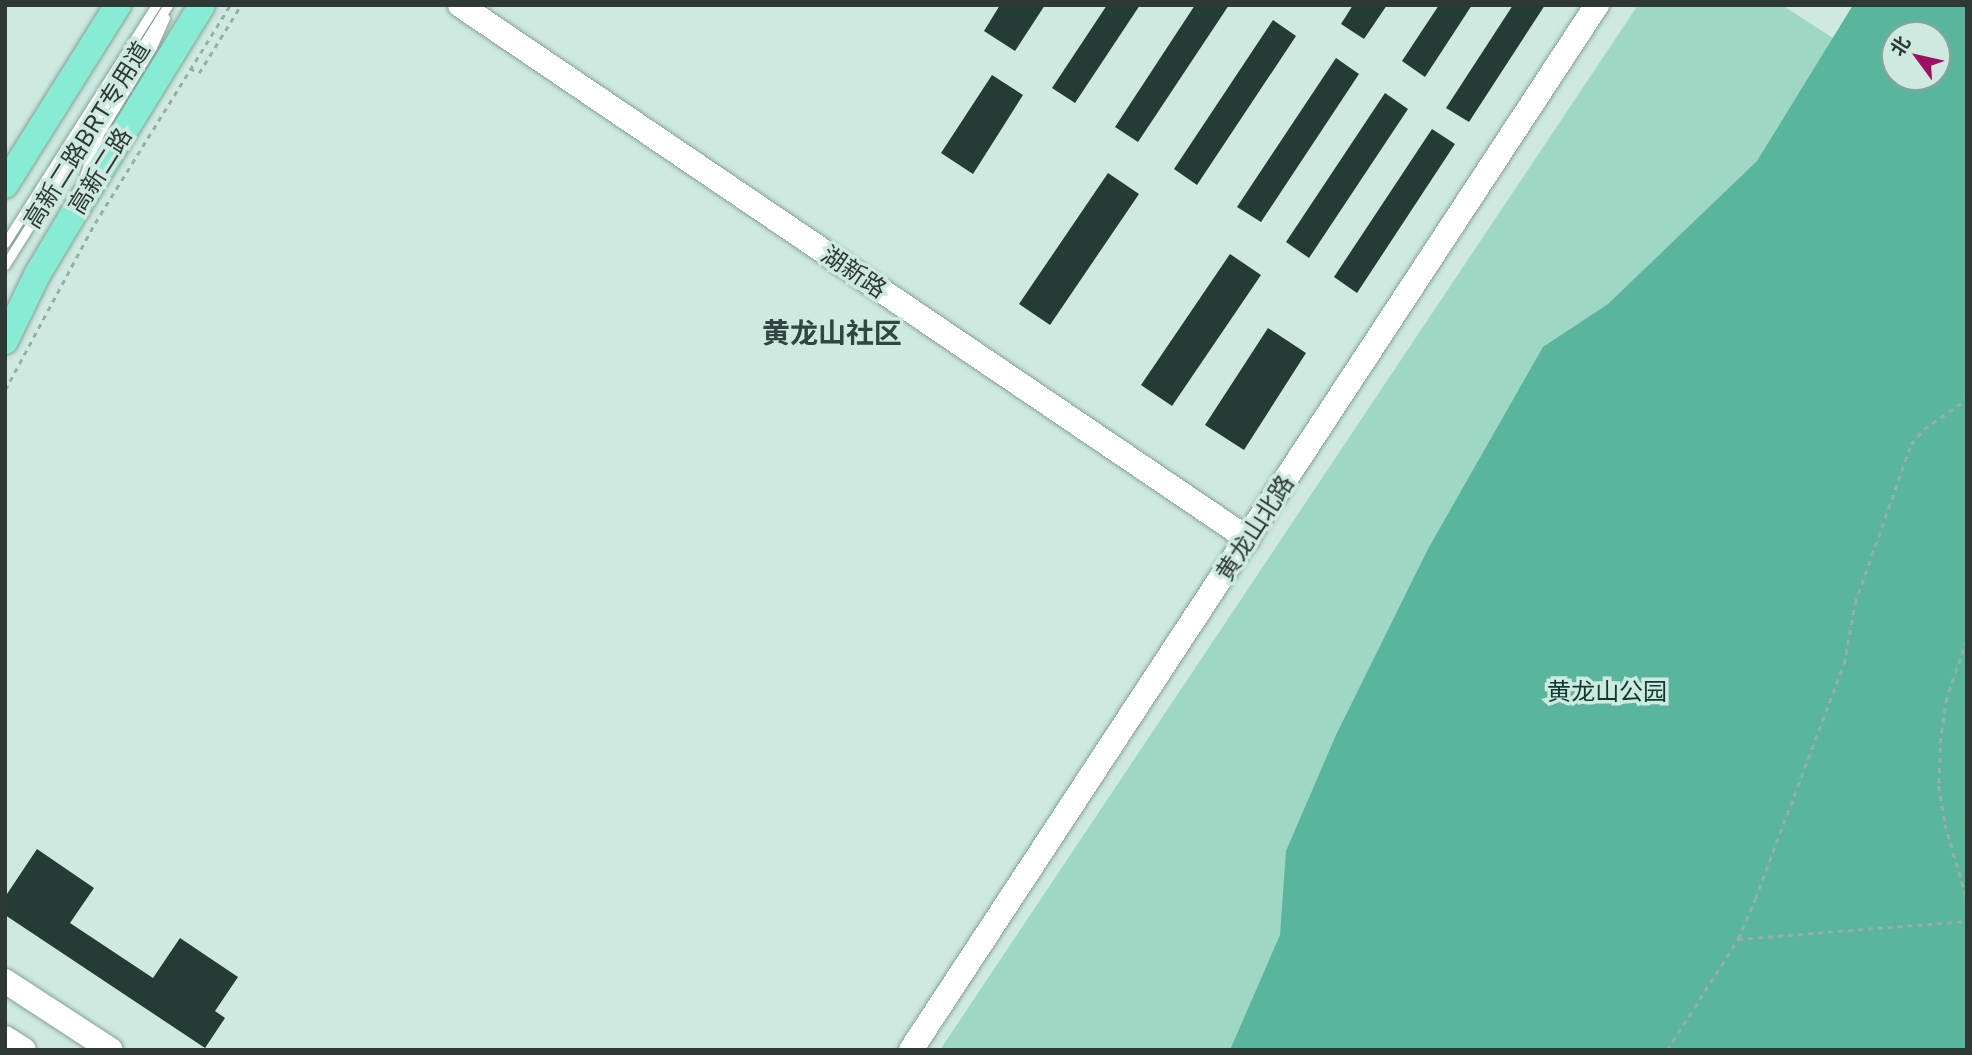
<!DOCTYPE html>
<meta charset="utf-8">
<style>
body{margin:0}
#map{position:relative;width:1972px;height:1055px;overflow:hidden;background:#ceeae0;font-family:"Public Sans","Noto Sans SC",sans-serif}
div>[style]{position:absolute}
.green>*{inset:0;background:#9fd7c5}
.forest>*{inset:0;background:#59b59c}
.building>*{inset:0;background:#243c35}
.path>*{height:2.5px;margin-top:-1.25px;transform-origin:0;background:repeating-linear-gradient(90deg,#98aea6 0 5px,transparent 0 10px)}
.roads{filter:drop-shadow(0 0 2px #86a198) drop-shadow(0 0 2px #86a198)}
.lane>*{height:9px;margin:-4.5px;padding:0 4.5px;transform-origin:4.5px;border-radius:4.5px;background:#fff}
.secondary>*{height:24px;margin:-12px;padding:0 12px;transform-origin:12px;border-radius:12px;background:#fff}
.primary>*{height:26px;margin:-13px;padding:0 13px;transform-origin:13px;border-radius:13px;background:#88ebd4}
span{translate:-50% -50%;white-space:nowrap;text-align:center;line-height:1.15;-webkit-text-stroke:7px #ceeae0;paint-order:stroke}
.street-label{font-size:24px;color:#2e3935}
.park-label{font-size:24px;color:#0e392f}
.quarter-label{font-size:28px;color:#2f4740;font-weight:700}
.frame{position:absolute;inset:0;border:7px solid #2e3935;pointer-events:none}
.north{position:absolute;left:1881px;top:21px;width:70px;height:70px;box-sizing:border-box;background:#ceeae0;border:2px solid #8ea39c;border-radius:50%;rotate:303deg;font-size:19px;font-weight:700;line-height:28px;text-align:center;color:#2e3935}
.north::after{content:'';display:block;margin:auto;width:24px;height:32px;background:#9c1161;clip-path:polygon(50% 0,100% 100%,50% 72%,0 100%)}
</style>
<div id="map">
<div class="green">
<i style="clip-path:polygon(evenodd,1638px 5px,1782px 5px,1853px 51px,1967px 5px,1967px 1050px,940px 1050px,1638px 5px,1895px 35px,1937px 35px,1937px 77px,1895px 77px,1895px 35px)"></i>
</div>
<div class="forest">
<i style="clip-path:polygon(evenodd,1853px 5px,1967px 5px,1967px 1050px,1230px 1050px,1280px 935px,1286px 851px,1336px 735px,1428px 549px,1543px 347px,1608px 304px,1757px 161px,1853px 5px,1895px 35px,1937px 35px,1937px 77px,1895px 77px,1895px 35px)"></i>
</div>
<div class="building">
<i style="clip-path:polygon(1000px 5px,1045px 5px,1015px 51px,984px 31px)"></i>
<i style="clip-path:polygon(1107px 5px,1140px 5px,1075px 103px,1052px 88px)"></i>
<i style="clip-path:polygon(1195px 5px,1229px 5px,1138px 142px,1115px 127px)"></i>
<i style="clip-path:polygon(1353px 5px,1387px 5px,1364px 39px,1341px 24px)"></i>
<i style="clip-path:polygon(1439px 5px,1472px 5px,1425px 77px,1402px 61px)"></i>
<i style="clip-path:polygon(1513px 5px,1545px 5px,1469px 122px,1446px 108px)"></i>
<i style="clip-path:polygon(1273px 20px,1296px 36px,1197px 185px,1174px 169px)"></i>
<i style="clip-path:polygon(1336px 58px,1359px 74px,1261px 222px,1237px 207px)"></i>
<i style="clip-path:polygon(992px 75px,1023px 95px,973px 174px,941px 153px)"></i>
<i style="clip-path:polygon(1385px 93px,1408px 109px,1309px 258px,1286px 242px)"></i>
<i style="clip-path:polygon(1432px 129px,1455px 144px,1357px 293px,1334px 277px)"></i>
<i style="clip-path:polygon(1108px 173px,1139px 194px,1050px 325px,1019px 304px)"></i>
<i style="clip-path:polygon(1230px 254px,1261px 275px,1172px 406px,1141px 385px)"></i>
<i style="clip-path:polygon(1268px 328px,1306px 353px,1244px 450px,1205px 425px)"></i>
<i style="clip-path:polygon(37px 849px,94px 888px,70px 923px,153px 978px,180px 938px,238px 977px,215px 1011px,225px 1018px,205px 1048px,5px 915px,5px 897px)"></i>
</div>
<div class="path">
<i style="left:190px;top:68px;width:10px;rotate:29deg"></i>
<i style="left:199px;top:73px;width:80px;rotate:-58.3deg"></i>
<i style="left:5px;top:390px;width:190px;rotate:-61.7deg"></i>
<i style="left:95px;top:223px;width:256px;rotate:-58.2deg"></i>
<i style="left:1967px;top:640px;width:61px;rotate:109deg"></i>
<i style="left:1947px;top:698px;width:40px;rotate:98.5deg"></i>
<i style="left:1941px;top:738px;width:48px;rotate:92.4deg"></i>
<i style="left:1939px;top:786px;width:38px;rotate:81deg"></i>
<i style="left:1945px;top:824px;width:78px;rotate:73.7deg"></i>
<i style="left:1738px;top:939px;width:230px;rotate:-4.5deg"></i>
<i style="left:1667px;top:1050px;width:132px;rotate:-57.4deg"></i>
<i style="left:1738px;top:939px;width:43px;rotate:-67deg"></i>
<i style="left:1755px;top:899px;width:251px;rotate:-69.3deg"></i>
<i style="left:1844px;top:664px;width:62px;rotate:-79.8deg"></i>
<i style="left:1855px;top:603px;width:169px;rotate:-70.6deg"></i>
<i style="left:1911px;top:444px;width:20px;rotate:-49deg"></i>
<i style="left:1924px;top:429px;width:52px;rotate:-34.9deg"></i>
</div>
<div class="roads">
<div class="lane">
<i style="left:84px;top:176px;width:45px;rotate:-70.3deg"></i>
<i style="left:99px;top:134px;width:102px;rotate:-58.7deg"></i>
<i style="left:152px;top:47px;width:32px;rotate:-66deg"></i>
<i style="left:5px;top:243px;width:282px;rotate:-57.6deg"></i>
<i style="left:5px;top:265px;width:307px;rotate:-57.9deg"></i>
</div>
<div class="secondary">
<i style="left:460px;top:5px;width:952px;rotate:34.12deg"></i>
<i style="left:5px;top:981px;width:126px;rotate:33.1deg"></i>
<i style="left:5px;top:1038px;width:22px;rotate:32deg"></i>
<i style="left:911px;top:1050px;width:1250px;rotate:-56.72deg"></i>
</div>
<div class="primary">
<i style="left:5px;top:185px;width:213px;rotate:-57.9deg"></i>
<i style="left:5px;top:341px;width:73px;rotate:-64.1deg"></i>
<i style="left:37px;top:275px;width:66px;rotate:-59.2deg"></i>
<i style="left:71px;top:218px;width:250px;rotate:-58.4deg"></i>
</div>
</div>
<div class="street-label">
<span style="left:87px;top:135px;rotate:-58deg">高新二路BRT专用道</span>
<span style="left:100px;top:171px;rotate:-58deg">高新二路</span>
<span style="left:854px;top:272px;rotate:34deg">湖新路</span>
<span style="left:1255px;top:528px;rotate:-57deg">黄龙山北路</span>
</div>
<div class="park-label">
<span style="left:1607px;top:692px">黄龙山公园</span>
</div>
<div class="quarter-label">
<span style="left:832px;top:333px">黄龙山社区</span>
</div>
<div class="frame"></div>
<div class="north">北</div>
</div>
